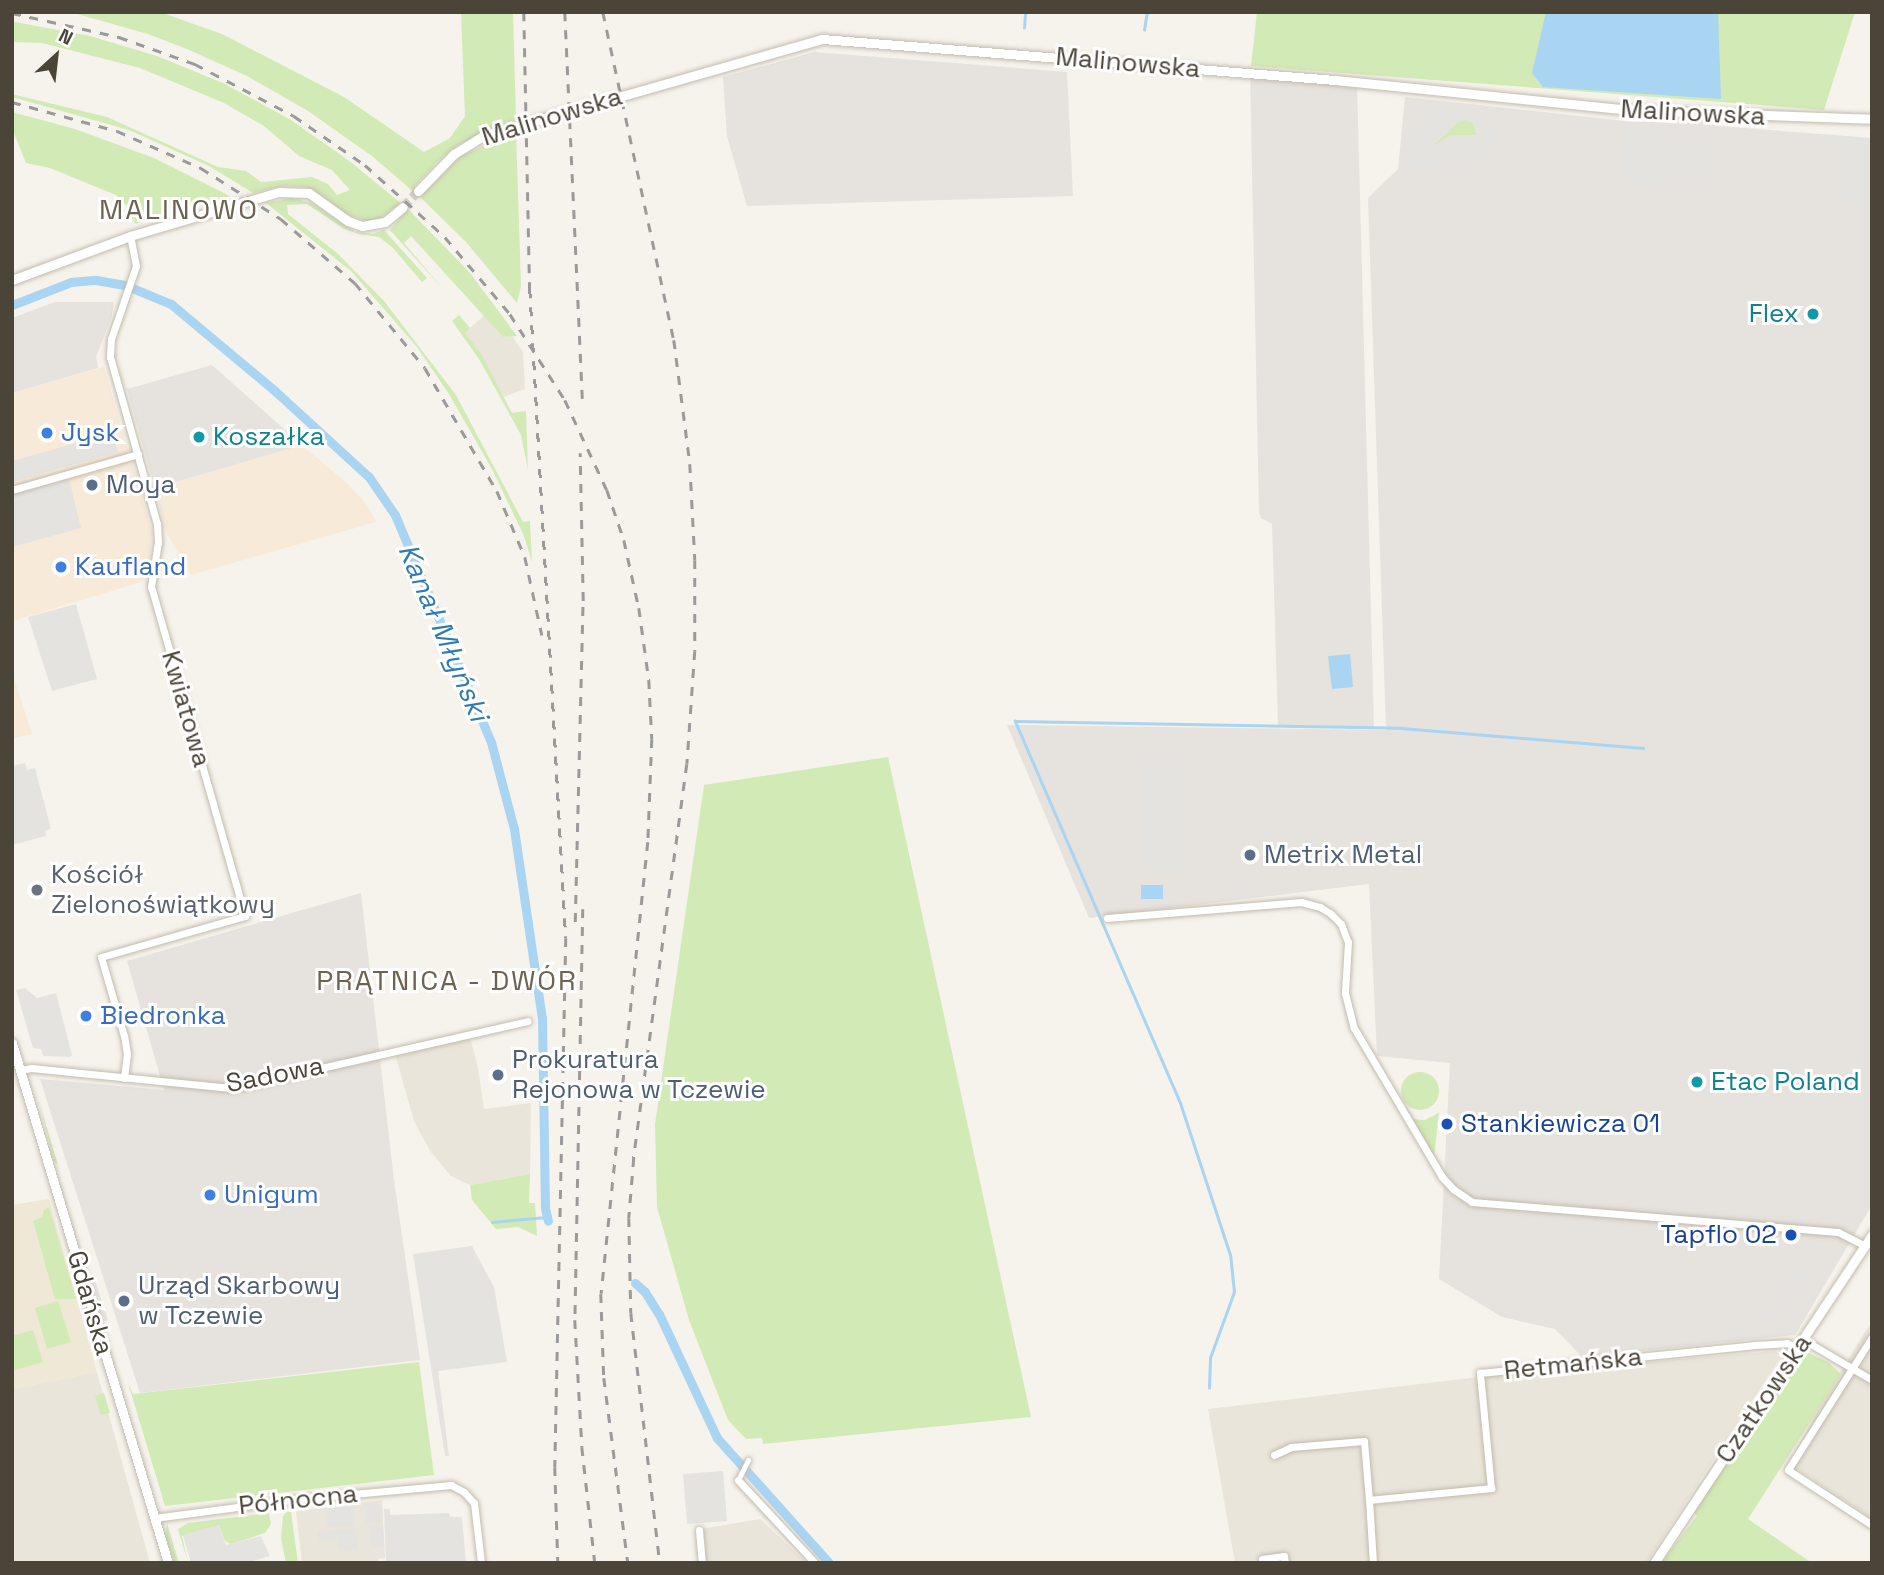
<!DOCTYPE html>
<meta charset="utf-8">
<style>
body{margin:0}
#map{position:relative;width:1884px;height:1575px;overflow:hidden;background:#f6f3ec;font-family:"Space Grotesk",sans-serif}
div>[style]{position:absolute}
.residential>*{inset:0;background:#eae5da}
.commercial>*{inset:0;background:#f7ead8}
.industrial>*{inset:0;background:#e6e2dd}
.education>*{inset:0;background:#efe8d6}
.green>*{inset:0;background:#d2eab5}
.round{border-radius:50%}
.parking>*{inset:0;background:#e5e3e0}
.water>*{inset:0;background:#a9d4f2}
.stream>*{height:2.5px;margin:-1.25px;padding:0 1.25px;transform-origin:1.25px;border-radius:1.25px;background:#a9d4f2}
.canal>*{height:9px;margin:-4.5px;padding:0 4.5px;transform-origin:4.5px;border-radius:4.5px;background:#a9d4f2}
.tertiary-tunnel>*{height:9px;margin-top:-4.5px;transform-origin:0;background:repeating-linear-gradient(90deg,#d4d0c8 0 9px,transparent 0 13.5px)}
.roads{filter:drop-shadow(0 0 2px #c2bbae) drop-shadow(0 0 2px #c2bbae)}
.pedestrian>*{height:5px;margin:-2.5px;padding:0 2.5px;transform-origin:2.5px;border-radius:2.5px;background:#fff}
.minor>*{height:7px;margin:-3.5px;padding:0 3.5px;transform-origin:3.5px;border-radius:3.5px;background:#fff}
.tertiary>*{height:9px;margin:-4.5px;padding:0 4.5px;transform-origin:4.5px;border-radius:4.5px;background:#fff}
.rail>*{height:2.5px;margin-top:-1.25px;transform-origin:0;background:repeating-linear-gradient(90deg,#9a9a9a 0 9px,transparent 0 18px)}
.dots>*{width:19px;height:19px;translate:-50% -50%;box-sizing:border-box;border:4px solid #fff;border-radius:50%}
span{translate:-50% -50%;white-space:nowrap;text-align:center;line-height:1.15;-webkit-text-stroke:6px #fff;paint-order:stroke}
.street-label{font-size:26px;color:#4b4439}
.culture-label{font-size:26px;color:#0d838f}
.right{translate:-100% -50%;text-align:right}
.left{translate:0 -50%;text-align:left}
.shop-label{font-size:26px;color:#366cbe}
.service-label{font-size:26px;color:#4e5e75}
.worship-label{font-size:26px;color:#5b616d}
.transit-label{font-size:26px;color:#164399}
.neighbourhood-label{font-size:28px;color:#6e6250;letter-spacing:2px}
.water-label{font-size:28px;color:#2e7ab2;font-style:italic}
.frame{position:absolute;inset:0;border:14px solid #4b4439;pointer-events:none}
.north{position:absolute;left:21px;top:21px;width:70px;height:70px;-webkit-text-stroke:5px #fff;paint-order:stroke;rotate:27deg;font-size:19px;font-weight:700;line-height:28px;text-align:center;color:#4b4439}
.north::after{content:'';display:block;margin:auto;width:24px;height:32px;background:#4b4439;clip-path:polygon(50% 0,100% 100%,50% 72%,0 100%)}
</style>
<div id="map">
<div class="residential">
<i style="clip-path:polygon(485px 315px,503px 337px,512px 336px,523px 352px,525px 389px,503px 397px,482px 355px,464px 333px)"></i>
<i style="clip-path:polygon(470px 1037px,478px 1068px,484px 1109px,531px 1103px,530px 1174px,470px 1185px,451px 1176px,430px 1151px,414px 1121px,395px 1054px)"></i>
<i style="clip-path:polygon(1872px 1321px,1872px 1519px,1790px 1464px,1817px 1410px)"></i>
<i style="clip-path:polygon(1775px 1351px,1781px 1356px,1646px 1563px,1235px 1563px,1208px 1409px,1487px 1376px)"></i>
<i style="clip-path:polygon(97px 1372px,150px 1563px,12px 1563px,12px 1389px)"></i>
<i style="clip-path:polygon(382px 1500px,385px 1558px,378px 1559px,378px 1563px,302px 1563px,296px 1511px)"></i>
<i style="clip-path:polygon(760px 1519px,807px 1563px,705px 1563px,701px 1529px)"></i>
</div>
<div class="commercial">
<i style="clip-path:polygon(104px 367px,152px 532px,148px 580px,12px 621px,12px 393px)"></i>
<i style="clip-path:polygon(302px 445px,348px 484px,366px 504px,376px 522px,191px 575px,167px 534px,155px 488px)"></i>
<i style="clip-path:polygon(12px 672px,32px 734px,12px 738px)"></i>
</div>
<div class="industrial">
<i style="clip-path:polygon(815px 52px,1067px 72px,1073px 196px,747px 206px,727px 136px,723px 77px)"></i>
<i style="clip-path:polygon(1250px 73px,1357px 83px,1374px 727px,1278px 725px,1272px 524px,1261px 518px,1259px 513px)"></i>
<i style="clip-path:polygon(1405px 97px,1634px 122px,1711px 122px,1718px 126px,1872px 138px,1872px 1205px,1795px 1335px,1582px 1357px,1555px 1329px,1502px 1317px,1439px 1279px,1450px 1063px,1377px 1056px,1369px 884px,1089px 918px,1007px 725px,1386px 730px,1368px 198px,1398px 169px)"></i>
<i style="clip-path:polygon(55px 302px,114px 302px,112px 316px,96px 357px,98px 368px,12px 393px,12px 318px)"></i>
<i style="clip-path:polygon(212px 365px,302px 445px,155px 488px,127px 389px)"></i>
<i style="clip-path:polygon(361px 893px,394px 1180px,420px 1360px,140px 1393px,40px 1079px,164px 1090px,127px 961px)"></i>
</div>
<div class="education">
<i style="clip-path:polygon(49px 1199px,97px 1372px,12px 1389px,12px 1205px)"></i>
</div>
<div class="green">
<i style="clip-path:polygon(70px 12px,160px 12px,222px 34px,344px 97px,424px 152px,450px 138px,465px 116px,461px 12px,513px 12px,516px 120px,459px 144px,438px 161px,414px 187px,422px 195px,461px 156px,516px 131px,521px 286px,517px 303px,466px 242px,423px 200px,372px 156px,308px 111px,247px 76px,187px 49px,148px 34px)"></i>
<i style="clip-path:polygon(1257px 12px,1855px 12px,1824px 110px,1251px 66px)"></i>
<i style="clip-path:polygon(15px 22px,90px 36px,157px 56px,223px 83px,291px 120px,352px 163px,409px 210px,470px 273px,517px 336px,503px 337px,411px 236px,404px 243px,443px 289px,390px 230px,406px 211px,399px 204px,379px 219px,366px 221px,348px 215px,307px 187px,282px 186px,253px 193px,209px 166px,129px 130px,12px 97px,12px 94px,107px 117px,218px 167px,246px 171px,261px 182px,312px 177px,328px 184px,337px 195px,350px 190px,332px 170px,299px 156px,264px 126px,224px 103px,140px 68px,42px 43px,12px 42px,12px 23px)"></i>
<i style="clip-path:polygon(12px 112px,75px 129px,154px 158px,230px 196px,135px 224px,126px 205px,116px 195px,50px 168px,26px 163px,12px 128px)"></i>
<i style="clip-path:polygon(1466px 120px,1474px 124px,1476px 135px,1451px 135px,1432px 147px,1458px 122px)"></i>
<i style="clip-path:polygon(292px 198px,312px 203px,355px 232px,373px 234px,384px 230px,427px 278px,422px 282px,393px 248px,379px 237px,359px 234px,344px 229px,307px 204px,287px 205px,288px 214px,338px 254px,384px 301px,456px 395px,523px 522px,530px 521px,532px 562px,524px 536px,492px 469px,449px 394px,417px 347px,351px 271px,266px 203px)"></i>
<i style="clip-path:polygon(459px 315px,470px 328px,465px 333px,482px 355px,512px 413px,526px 411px,528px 470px,521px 435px,479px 359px,452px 321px)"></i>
<i style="clip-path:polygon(888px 757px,1031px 1417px,763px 1444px,762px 1438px,746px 1439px,728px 1420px,689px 1320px,657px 1207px,655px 1124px,704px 785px)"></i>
<i class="round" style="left:1401px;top:1072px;width:38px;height:38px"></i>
<i style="clip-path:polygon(34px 1082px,40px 1105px,58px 1165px,54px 1161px)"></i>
<i style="clip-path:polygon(1438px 1113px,1439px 1113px,1434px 1156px,1411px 1119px,1425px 1120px)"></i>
<i style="clip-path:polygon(530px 1174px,529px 1203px,535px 1203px,537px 1236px,518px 1227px,496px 1229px,472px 1200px,470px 1185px)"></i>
<i style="clip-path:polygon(49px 1207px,76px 1299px,55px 1299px,33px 1221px,42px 1217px,44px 1210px)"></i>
<i style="clip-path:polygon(58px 1301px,71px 1342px,47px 1349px,35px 1308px)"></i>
<i style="clip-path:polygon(33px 1330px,43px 1362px,12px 1371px,12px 1336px)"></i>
<i style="clip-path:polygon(1809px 1353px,1828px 1362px,1841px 1374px,1748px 1519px,1812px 1563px,1661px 1563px,1694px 1520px,1697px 1516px,1694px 1512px,1795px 1364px,1800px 1363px,1802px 1354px)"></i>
<i style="clip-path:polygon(419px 1362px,434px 1475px,165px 1506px,128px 1383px,133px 1394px)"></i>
<i style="clip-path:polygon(104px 1393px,110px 1413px,101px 1415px,95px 1396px)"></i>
<i style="clip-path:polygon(287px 1511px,291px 1512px,298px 1563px,286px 1563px,281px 1539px,283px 1516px)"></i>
<i style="clip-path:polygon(269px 1513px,271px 1524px,265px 1533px,231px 1544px,225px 1541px,219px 1525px,182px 1536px,188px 1563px,178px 1529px,188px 1523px)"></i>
<i style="clip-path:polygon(167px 1523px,179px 1563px,175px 1563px,165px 1537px)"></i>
</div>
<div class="parking">
<i style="clip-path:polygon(evenodd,1441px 108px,1484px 116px,1489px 129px,1497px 132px,1495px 154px,1488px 154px,1461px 173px,1401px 167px,1406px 135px,1432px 109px,1441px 108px,1466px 120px,1474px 124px,1476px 135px,1451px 135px,1432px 147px,1458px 122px,1466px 120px)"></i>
<i style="clip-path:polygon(1626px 125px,1720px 133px,1719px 149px,1713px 150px,1710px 182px,1716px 182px,1715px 191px,1621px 184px)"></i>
<i style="clip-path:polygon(1825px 136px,1872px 140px,1872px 204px,1835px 201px,1839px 145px,1824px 144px)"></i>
<i style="clip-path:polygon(112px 433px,118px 452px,12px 482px,12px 461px)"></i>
<i style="clip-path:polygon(69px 479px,81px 528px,12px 547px,12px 495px)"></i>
<i style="clip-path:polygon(76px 604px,97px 679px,52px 691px,28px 617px)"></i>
<i style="clip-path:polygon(1143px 754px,1187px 756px,1183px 870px,1143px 869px)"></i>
<i style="clip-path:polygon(25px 763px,27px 770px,35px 768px,51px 829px,45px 831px,46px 836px,12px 845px,12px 766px)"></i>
<i style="clip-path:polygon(1220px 881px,1250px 882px,1250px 890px,1220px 888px)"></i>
<i style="clip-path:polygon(25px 988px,37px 998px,56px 993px,72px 1055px,70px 1057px,43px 1056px,41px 1049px,33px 1048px,16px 990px)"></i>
<i style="clip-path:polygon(1629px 1207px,1677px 1211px,1683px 1215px,1624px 1210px)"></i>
<i style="clip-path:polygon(472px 1246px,494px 1287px,507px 1362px,438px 1371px,449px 1456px,445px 1456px,413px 1254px)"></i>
<i style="clip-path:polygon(1791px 1266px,1802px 1273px,1805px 1268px,1812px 1272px,1779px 1322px,1768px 1315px,1758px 1329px,1752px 1325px,1765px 1304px,1772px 1307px,1782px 1291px,1777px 1287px)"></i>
<i style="clip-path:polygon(95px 1280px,108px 1320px,101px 1322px,89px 1282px)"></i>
<i style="clip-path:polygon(723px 1471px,727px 1521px,687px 1524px,683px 1474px)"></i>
<i style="clip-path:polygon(382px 1503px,383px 1522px,366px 1523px,365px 1504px)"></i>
<i style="clip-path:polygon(353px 1505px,355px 1526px,327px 1527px,326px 1508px)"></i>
<i style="clip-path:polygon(384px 1509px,390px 1509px,390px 1515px,449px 1513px,450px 1517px,462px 1517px,466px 1563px,386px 1563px)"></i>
<i style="clip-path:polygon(219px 1525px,226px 1545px,261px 1536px,270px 1556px,247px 1563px,191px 1563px,183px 1535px)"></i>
<i style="clip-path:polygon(369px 1526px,383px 1526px,384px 1546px,371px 1546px)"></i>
<i style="clip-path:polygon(356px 1529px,358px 1549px,339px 1551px,337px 1539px,319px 1541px,317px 1532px)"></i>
</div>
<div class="water">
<i style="clip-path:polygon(1546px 12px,1718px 12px,1721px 99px,1543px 87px,1532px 73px)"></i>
<i style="clip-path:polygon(1350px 654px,1353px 687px,1332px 689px,1328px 656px)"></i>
<i style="clip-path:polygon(1141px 885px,1163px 885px,1163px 899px,1141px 899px)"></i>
</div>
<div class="stream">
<i style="left:1024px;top:28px;width:16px;rotate:-86deg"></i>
<i style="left:1144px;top:30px;width:18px;rotate:-81deg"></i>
<i style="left:492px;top:1222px;width:54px;rotate:-5.3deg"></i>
<i style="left:1209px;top:1388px;width:30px;rotate:-88deg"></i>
<i style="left:1210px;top:1358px;width:70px;rotate:-70deg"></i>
<i style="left:1234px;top:1292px;width:37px;rotate:-96deg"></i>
<i style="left:1230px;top:1255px;width:160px;rotate:-108.2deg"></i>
<i style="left:1180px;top:1103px;width:416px;rotate:-113.4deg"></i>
<i style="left:1015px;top:721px;width:386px;rotate:1deg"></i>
<i style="left:1401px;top:728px;width:243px;rotate:4.7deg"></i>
</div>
<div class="canal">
<i style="left:12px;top:305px;width:63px;rotate:-21.3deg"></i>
<i style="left:71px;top:282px;width:25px;rotate:-5deg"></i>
<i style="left:96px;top:280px;width:29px;rotate:10deg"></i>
<i style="left:125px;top:285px;width:50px;rotate:22.4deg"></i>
<i style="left:171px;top:304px;width:136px;rotate:39.9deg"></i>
<i style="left:275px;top:391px;width:127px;rotate:42.5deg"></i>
<i style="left:369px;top:477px;width:46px;rotate:55.6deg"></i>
<i style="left:395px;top:515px;width:246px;rotate:67.1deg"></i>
<i style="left:491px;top:742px;width:90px;rotate:75.2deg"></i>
<i style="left:514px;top:829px;width:191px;rotate:81.6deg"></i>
<i style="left:542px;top:1018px;width:190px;rotate:89.1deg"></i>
<i style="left:545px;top:1208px;width:13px;rotate:77deg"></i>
<i style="left:635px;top:1283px;width:13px;rotate:42deg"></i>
<i style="left:645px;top:1292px;width:26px;rotate:58deg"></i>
<i style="left:659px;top:1314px;width:137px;rotate:64.9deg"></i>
<i style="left:717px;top:1438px;width:168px;rotate:48.1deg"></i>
</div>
<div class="tertiary-tunnel">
<i style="left:403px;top:207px;width:22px;rotate:-47deg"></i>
</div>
<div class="roads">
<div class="pedestrian">
<i style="left:740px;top:1476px;width:18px;rotate:-63deg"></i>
</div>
<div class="minor">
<i style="left:12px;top:490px;width:131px;rotate:-15.9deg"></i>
<i style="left:1107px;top:918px;width:195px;rotate:-4.7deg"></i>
<i style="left:1301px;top:902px;width:20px;rotate:15deg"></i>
<i style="left:1320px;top:907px;width:13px;rotate:32deg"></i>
<i style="left:1331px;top:914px;width:14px;rotate:45deg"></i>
<i style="left:1341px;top:924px;width:19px;rotate:69deg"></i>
<i style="left:1348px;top:942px;width:51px;rotate:93.4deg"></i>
<i style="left:1345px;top:993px;width:36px;rotate:76deg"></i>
<i style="left:1354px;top:1028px;width:173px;rotate:59.4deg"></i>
<i style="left:1442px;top:1177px;width:16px;rotate:47deg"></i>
<i style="left:1453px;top:1189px;width:23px;rotate:34deg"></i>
<i style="left:1472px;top:1202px;width:367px;rotate:4.7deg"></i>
<i style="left:1838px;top:1232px;width:30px;rotate:27deg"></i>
<i style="left:21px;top:1070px;width:10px;rotate:-11deg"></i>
<i style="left:31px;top:1068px;width:203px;rotate:5.7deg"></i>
<i style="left:233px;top:1088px;width:302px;rotate:-12.8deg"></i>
<i style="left:124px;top:1078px;width:24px;rotate:-83deg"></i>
<i style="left:127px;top:1054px;width:18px;rotate:-99deg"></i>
<i style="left:124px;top:1036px;width:82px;rotate:-106.2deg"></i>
<i style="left:101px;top:957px;width:150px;rotate:-15.9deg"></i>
<i style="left:245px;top:916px;width:342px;rotate:-105.9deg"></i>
<i style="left:151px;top:587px;width:46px;rotate:-81.2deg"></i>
<i style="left:158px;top:542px;width:18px;rotate:-93deg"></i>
<i style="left:157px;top:524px;width:173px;rotate:-105.7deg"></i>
<i style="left:110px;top:357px;width:18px;rotate:-87deg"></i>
<i style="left:111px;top:339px;width:77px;rotate:-71.1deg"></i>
<i style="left:136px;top:266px;width:31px;rotate:-101deg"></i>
<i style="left:1872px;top:1337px;width:157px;rotate:122.3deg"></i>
<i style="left:1788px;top:1470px;width:100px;rotate:33.2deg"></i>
<i style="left:1804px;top:1340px;width:79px;rotate:30.5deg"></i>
<i style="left:1274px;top:1455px;width:19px;rotate:-25deg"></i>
<i style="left:1291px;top:1447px;width:73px;rotate:-4.7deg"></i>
<i style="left:1364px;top:1441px;width:59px;rotate:85.2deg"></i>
<i style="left:738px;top:1480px;width:113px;rotate:47.1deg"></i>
<i style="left:154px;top:1518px;width:145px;rotate:-7.5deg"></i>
<i style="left:298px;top:1499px;width:154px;rotate:-5.2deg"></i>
<i style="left:451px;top:1485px;width:15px;rotate:28deg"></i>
<i style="left:464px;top:1492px;width:15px;rotate:48deg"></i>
<i style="left:474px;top:1503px;width:60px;rotate:83.3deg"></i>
<i style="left:699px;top:1530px;width:33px;rotate:85deg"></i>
<i style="left:1262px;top:1559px;width:22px;rotate:-8deg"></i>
<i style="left:1284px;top:1556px;width:7px;rotate:82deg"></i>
<i style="left:1373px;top:1563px;width:63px;rotate:-93.6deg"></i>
<i style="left:1369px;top:1500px;width:123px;rotate:-5.6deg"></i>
<i style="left:1491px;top:1488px;width:116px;rotate:-95.5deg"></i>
<i style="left:1480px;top:1373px;width:275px;rotate:-5.8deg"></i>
<i style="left:1754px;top:1345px;width:33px;rotate:-3deg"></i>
<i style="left:1787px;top:1343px;width:13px;rotate:27deg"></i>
</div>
<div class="tertiary">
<i style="left:418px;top:191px;width:52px;rotate:-45.8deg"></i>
<i style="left:454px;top:154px;width:36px;rotate:-32deg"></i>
<i style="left:485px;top:135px;width:350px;rotate:-15.9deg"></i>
<i style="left:822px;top:39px;width:515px;rotate:4.57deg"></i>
<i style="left:1335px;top:80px;width:297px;rotate:5.8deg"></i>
<i style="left:1630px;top:110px;width:242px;rotate:2.1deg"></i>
<i style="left:12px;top:280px;width:126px;rotate:-20.4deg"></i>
<i style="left:130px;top:236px;width:155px;rotate:-16.5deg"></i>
<i style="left:279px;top:192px;width:30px;rotate:2deg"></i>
<i style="left:309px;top:193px;width:48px;rotate:35.7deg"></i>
<i style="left:348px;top:221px;width:15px;rotate:20deg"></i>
<i style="left:362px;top:226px;width:23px;rotate:-10deg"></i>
<i style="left:385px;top:222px;width:23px;rotate:-40deg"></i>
<i style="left:12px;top:1043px;width:543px;rotate:73.3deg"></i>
<i style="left:1654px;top:1563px;width:394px;rotate:-56.4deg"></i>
</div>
</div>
<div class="rail">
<i style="left:524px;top:12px;width:277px;rotate:88.8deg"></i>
<i style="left:530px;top:289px;width:650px;rotate:86.83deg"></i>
<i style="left:566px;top:938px;width:529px;rotate:91.19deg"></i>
<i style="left:555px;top:1467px;width:96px;rotate:88.2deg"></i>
<i style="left:565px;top:12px;width:395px;rotate:87.4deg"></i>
<i style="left:603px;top:12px;width:336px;rotate:77.8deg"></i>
<i style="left:674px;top:340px;width:125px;rotate:82.6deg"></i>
<i style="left:690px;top:464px;width:96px;rotate:87deg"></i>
<i style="left:695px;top:560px;width:91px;rotate:90deg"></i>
<i style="left:695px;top:651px;width:113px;rotate:94deg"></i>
<i style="left:687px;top:764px;width:398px;rotate:97.7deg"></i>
<i style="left:634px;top:1158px;width:60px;rotate:94.8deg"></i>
<i style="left:629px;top:1218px;width:95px;rotate:88.8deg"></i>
<i style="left:631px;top:1313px;width:252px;rotate:83.4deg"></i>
<i style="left:12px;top:13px;width:110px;rotate:12.6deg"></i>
<i style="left:119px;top:37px;width:81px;rotate:19.6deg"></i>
<i style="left:195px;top:64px;width:112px;rotate:27.7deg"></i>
<i style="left:294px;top:116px;width:86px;rotate:34.6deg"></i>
<i style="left:365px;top:165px;width:108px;rotate:42deg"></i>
<i style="left:445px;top:237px;width:101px;rotate:49.8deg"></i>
<i style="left:510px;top:314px;width:102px;rotate:57.4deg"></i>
<i style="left:565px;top:400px;width:99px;rotate:65deg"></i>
<i style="left:607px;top:490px;width:53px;rotate:71.2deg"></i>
<i style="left:624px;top:540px;width:70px;rotate:77.6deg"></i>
<i style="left:639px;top:608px;width:73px;rotate:82.1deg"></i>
<i style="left:649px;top:680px;width:59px;rotate:87.1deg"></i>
<i style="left:652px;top:739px;width:103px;rotate:92.2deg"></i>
<i style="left:648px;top:842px;width:454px;rotate:95.9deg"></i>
<i style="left:601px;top:1294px;width:84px;rotate:88deg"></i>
<i style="left:604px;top:1378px;width:187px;rotate:82.6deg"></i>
<i style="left:12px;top:102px;width:109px;rotate:15.4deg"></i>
<i style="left:117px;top:131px;width:92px;rotate:23.8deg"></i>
<i style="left:201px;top:168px;width:95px;rotate:32.5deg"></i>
<i style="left:281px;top:219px;width:98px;rotate:40.9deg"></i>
<i style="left:355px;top:283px;width:110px;rotate:50.5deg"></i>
<i style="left:425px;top:368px;width:143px;rotate:59.7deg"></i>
<i style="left:497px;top:491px;width:72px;rotate:67deg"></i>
<i style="left:525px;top:557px;width:80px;rotate:77.7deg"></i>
<i style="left:583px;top:909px;width:411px;rotate:91.1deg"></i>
<i style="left:575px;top:1320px;width:127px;rotate:86.8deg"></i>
<i style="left:582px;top:1447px;width:117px;rotate:83.6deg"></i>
<i style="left:575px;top:922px;width:321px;rotate:-88.6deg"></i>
<i style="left:583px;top:601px;width:148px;rotate:-91.2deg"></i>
</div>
<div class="dots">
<i style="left:1813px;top:314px;background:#0f9aa8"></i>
<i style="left:47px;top:433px;background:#3f7fe0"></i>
<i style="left:199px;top:437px;background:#0f9aa8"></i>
<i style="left:92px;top:485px;background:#5c6f8a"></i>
<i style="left:61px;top:567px;background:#3f7fe0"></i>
<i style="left:1250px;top:855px;background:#5c6f8a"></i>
<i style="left:37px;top:890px;background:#6b7280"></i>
<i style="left:86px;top:1016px;background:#3f7fe0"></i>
<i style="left:498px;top:1075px;background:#5c6f8a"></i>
<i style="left:1697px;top:1082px;background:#0f9aa8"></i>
<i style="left:1447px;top:1124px;background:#1a4fb4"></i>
<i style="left:210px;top:1195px;background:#3f7fe0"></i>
<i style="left:1791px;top:1235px;background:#1a4fb4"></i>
<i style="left:124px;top:1301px;background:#5c6f8a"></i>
</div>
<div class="street-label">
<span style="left:1128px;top:63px;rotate:5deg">Malinowska</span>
<span style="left:1693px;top:113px;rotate:3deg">Malinowska</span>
<span style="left:552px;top:117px;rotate:-17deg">Malinowska</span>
<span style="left:186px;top:709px;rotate:74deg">Kwiatowa</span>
<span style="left:275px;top:1075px;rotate:-11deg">Sadowa</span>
<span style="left:90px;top:1303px;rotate:74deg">Gdańska</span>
<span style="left:1573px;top:1364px;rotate:-6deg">Retmańska</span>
<span style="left:1764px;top:1399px;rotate:-56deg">Czatkowska</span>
<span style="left:298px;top:1500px;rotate:-6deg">Północna</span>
</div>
<div class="culture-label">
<span class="right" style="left:1799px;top:314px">Flex</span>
<span class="left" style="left:213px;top:437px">Koszałka</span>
<span class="left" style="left:1711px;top:1082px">Etac Poland</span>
</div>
<div class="shop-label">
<span class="left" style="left:61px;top:433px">Jysk</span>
<span class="left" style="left:75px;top:567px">Kaufland</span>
<span class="left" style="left:100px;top:1016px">Biedronka</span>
<span class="left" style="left:224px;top:1195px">Unigum</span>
</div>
<div class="service-label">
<span class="left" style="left:106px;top:485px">Moya</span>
<span class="left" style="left:1264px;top:855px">Metrix Metal</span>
<span class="left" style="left:512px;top:1075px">Prokuratura<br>Rejonowa w Tczewie</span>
<span class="left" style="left:138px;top:1301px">Urząd Skarbowy<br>w Tczewie</span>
</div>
<div class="worship-label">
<span class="left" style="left:51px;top:890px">Kościół<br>Zielonoświątkowy</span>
</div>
<div class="transit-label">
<span class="left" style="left:1461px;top:1124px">Stankiewicza 01</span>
<span class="right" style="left:1777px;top:1235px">Tapflo 02</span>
</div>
<div class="neighbourhood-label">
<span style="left:179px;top:209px">MALINOWO</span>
<span style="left:447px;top:980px">PRĄTNICA - DWÓR</span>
</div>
<div class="water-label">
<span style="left:444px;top:632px;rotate:67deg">Kanał Młyński</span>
</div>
<div class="frame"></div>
<div class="north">N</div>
</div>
